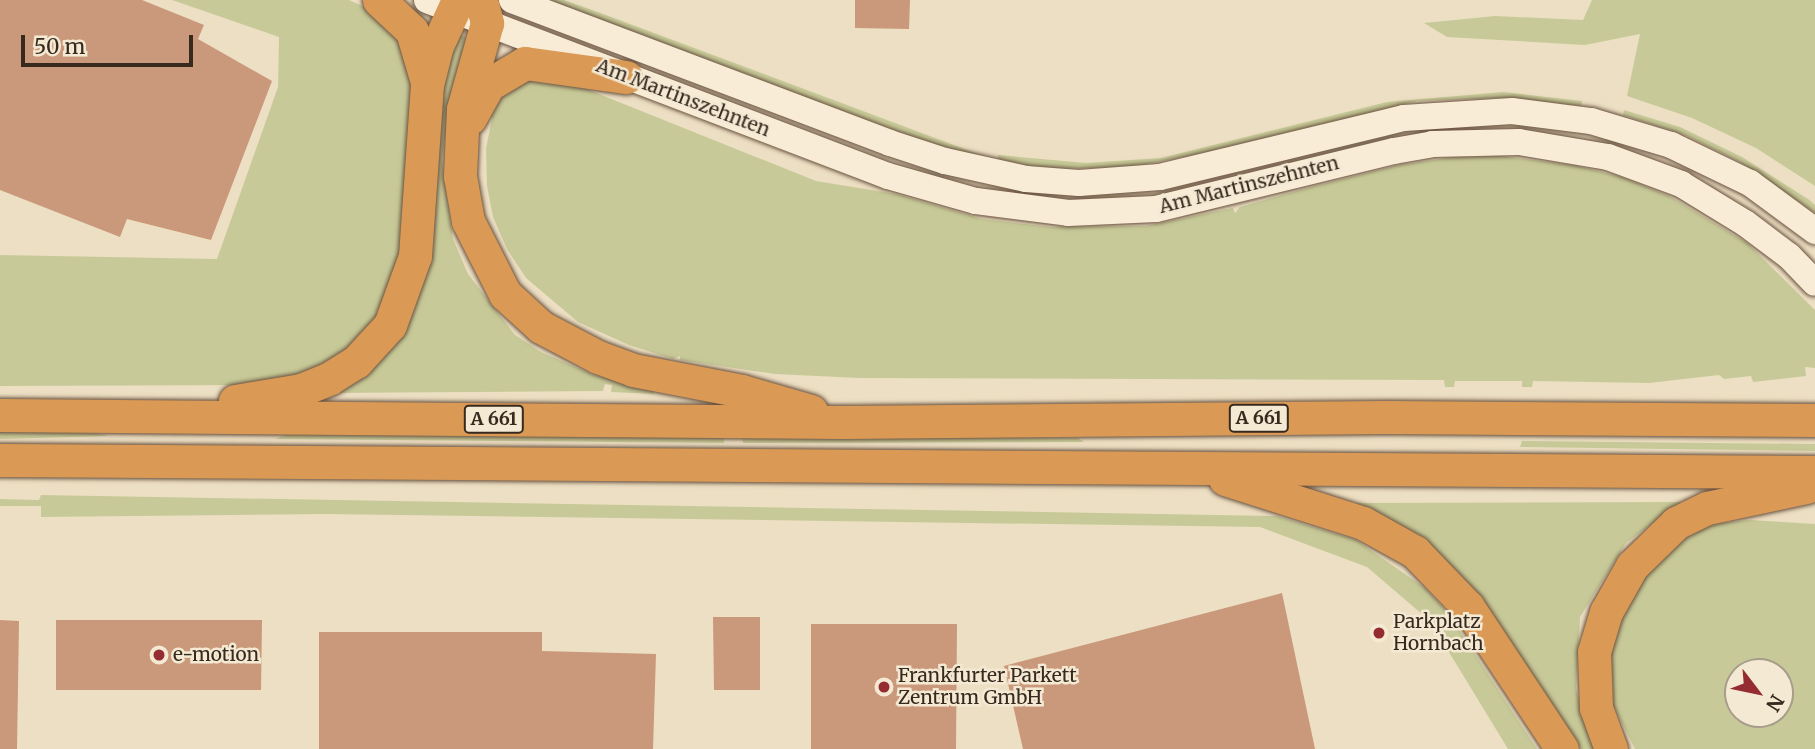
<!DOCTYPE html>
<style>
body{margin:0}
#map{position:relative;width:1815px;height:749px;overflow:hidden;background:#eddfc3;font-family:Merriweather,serif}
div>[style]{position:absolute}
.green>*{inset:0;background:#c7ca98}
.building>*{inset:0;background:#ca987a}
.roads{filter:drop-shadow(0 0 2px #68513e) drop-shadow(0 0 2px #68513e)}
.secondary>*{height:26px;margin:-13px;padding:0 13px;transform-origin:13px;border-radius:13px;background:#f8ecd6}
.motorway>*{height:33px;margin:-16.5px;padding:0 16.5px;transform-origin:16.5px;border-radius:16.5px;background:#da9a56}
.dots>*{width:19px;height:19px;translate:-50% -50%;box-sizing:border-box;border:4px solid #f4e9d3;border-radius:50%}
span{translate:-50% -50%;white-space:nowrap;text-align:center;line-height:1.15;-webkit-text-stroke:5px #f4e9d3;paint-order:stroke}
.shield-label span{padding:2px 5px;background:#f4e9d3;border:2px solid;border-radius:5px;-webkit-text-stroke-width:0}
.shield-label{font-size:18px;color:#37291e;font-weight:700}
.street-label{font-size:19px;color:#37291e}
.poi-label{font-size:19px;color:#37291e}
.left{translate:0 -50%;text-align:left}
.north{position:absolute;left:1724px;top:658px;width:70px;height:70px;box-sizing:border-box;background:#f4e9d3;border:2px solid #a89c8b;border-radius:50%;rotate:122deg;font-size:19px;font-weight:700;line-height:28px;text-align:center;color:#37291e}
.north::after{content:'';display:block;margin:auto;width:24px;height:32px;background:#942c32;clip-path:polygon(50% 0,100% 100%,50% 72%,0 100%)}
.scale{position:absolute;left:21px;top:35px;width:172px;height:32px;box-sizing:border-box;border:4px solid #37291e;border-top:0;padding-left:9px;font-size:21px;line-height:24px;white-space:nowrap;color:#37291e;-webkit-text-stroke:5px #f4e9d3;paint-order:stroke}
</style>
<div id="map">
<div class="green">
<i style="clip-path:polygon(172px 0,349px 0,378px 13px,403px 42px,412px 68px,401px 265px,374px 327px,322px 369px,275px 385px,0 386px,0 255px,217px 259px,278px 87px,279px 37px)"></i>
<i style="clip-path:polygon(545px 0,564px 0,603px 14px,994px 160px,926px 142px)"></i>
<i style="clip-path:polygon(1592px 0,1815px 0,1815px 186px,1756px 148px,1692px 118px,1627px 96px,1640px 34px,1585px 45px,1447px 37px,1424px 23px,1495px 16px,1583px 20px)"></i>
<i style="clip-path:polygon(459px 34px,467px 38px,452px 87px,442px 159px,453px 239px,468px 274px,515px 335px,541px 352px,594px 375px,654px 389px,654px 394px,611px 392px,612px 385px,605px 384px,603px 391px,330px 393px,379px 356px,437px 81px)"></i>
<i style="clip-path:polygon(537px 79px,584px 88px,816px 181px,896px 194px,982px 219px,1050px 227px,1146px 226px,1233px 208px,1235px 213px,1240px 207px,1304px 189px,1399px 165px,1454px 157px,1501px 156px,1573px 165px,1622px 177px,1669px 196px,1747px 243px,1815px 310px,1815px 368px,1805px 367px,1806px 376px,1753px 382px,1751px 376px,1724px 379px,1719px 375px,1649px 383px,1533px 381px,1532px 387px,1522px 387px,1522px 381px,1455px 381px,1454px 387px,1445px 387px,1444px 380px,859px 378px,775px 374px,680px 360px,680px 356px,673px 359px,629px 345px,578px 322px,526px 278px,507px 249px,493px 217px,487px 186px,486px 149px,492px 118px,487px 114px,497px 97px,521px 82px)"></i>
<i style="clip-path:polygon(1503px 92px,1582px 101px,1581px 106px,1499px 98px,1417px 101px,1244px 145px,1131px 167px,1056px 169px,998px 161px,998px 155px,1086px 163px,1161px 158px,1387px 102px)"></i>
<i style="clip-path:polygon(1624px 110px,1680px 127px,1742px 157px,1808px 199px,1815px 205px,1815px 213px,1740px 162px,1685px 135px,1623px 115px)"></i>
<i style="clip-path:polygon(0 432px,96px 433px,108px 436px,0 439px)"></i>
<i style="clip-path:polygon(286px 435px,608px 436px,724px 436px,724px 443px,275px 439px)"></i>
<i style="clip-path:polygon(742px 436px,1078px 438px,1084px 442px,743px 443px)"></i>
<i style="clip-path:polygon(1522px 441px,1815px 444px,1815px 451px,1520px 447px)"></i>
<i style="clip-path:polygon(41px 495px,1277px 516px,1356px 540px,1425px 588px,1451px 616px,1451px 627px,1455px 624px,1537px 749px,1508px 749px,1430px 621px,1367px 567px,1260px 527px,325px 514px,41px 517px,41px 506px,0 506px,0 499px,39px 500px)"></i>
<i style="clip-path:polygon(1681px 502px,1626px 543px,1580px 617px,1576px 688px,1583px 718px,1597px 749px,1581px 749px,1544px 695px,1355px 507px,1358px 503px)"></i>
<i style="clip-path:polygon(evenodd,1750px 520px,1815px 524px,1815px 749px,1635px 749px,1611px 701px,1609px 629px,1628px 585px,1679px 536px,1710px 524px,1750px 520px,1738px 672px,1780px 672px,1780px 714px,1738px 714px,1738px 672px)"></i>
</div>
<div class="building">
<i style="clip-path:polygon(0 0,142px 0,204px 25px,198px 39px,272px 81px,211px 240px,127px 219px,120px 237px,0 190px)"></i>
<i style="clip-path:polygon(855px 0,910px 0,909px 29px,855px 28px)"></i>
<i style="clip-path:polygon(1282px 593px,1315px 749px,1023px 749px,1004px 666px)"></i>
<i style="clip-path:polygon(713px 617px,760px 617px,760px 690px,714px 690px)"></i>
<i style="clip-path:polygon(0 620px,19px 621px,17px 749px,0 749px)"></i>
<i style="clip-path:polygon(56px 620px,262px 620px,261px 690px,56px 690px)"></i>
<i style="clip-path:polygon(811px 624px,957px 624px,956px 749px,811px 749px)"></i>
<i style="clip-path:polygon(319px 632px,542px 632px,542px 651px,656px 654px,653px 749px,319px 749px)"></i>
</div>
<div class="roads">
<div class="secondary">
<i style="left:427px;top:0;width:493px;rotate:20.9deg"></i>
<i style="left:888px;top:176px;width:91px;rotate:15.9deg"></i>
<i style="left:976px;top:201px;width:93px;rotate:7.4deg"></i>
<i style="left:1068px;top:213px;width:88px;rotate:-2.6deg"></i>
<i style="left:1156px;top:209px;width:245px;rotate:-13.7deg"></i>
<i style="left:1394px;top:151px;width:39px;rotate:-10deg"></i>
<i style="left:1432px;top:144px;width:87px;rotate:-1.3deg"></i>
<i style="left:1519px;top:142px;width:90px;rotate:9.6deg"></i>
<i style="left:1608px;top:157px;width:78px;rotate:20.3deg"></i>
<i style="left:1681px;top:184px;width:75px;rotate:31.4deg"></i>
<i style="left:1745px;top:223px;width:55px;rotate:36.9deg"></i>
<i style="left:1789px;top:256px;width:37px;rotate:46deg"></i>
<i style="left:512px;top:0;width:404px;rotate:20.7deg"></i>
<i style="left:890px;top:143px;width:58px;rotate:18.1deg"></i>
<i style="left:945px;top:161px;width:83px;rotate:12.5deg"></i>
<i style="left:1026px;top:179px;width:53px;rotate:4.3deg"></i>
<i style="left:1079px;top:183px;width:81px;rotate:-4.2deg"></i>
<i style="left:1160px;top:177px;width:251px;rotate:-13.6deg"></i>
<i style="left:1404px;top:118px;width:108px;rotate:-3.7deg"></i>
<i style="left:1512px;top:111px;width:80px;rotate:7.2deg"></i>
<i style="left:1591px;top:121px;width:84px;rotate:16.7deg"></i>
<i style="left:1671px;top:145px;width:88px;rotate:25.7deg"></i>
<i style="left:1750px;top:183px;width:81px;rotate:36.4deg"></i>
</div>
<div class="motorway">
<i style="left:379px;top:0;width:45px;rotate:43.2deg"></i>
<i style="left:412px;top:31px;width:50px;rotate:73.7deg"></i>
<i style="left:481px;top:0;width:24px;rotate:75deg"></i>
<i style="left:487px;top:23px;width:89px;rotate:105.6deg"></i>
<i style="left:463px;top:109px;width:67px;rotate:92.6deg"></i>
<i style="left:460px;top:176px;width:46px;rotate:79.9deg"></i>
<i style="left:468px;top:221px;width:82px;rotate:63.1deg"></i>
<i style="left:505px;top:294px;width:49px;rotate:42.5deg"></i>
<i style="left:541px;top:327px;width:64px;rotate:27.8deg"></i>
<i style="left:598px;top:357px;width:37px;rotate:20deg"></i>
<i style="left:633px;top:370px;width:111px;rotate:10.9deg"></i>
<i style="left:742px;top:391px;width:72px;rotate:16.2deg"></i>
<i style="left:470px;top:118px;width:38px;rotate:-61deg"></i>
<i style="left:488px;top:85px;width:43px;rotate:-30.7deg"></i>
<i style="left:525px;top:63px;width:102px;rotate:7.9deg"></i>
<i style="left:235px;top:401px;width:67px;rotate:-9.5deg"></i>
<i style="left:301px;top:390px;width:31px;rotate:-22deg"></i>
<i style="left:330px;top:378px;width:31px;rotate:-32deg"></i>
<i style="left:356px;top:362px;width:50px;rotate:-47.4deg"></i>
<i style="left:390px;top:325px;width:73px;rotate:-70.1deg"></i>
<i style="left:415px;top:256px;width:171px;rotate:-86deg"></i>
<i style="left:427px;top:85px;width:38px;rotate:-76deg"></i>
<i style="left:436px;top:48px;width:53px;rotate:-65.4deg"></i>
<i style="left:0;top:415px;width:843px;rotate:0.48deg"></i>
<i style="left:843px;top:422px;width:543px;rotate:-0.53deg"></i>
<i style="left:1386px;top:417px;width:429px;rotate:0.4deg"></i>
<i style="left:0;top:460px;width:1815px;rotate:0.38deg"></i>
<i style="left:1225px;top:479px;width:145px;rotate:17.7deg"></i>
<i style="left:1363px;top:523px;width:60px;rotate:29.1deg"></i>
<i style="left:1415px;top:552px;width:76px;rotate:46.1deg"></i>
<i style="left:1468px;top:607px;width:170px;rotate:56.5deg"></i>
<i style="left:1611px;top:749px;width:44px;rotate:-110.1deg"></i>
<i style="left:1596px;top:708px;width:56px;rotate:-92deg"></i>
<i style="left:1594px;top:652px;width:42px;rotate:-73.3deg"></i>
<i style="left:1606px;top:612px;width:53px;rotate:-60.5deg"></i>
<i style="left:1632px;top:566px;width:62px;rotate:-44.3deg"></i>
<i style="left:1676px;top:523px;width:34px;rotate:-26deg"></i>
<i style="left:1707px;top:508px;width:102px;rotate:-11.9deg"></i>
</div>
</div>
<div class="dots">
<i style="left:1379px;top:633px;background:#942c32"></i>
<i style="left:159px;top:655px;background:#942c32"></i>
<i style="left:884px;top:687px;background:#942c32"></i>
</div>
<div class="shield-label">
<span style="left:1259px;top:418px">A 661</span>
<span style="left:494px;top:419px">A 661</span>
</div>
<div class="street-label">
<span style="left:683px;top:98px;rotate:21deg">Am Martinszehnten</span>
<span style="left:1249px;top:185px;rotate:-14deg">Am Martinszehnten</span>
</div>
<div class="poi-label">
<span class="left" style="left:1393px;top:633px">Parkplatz<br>Hornbach</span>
<span class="left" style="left:173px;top:655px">e-motion</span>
<span class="left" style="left:898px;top:687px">Frankfurter Parkett<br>Zentrum GmbH</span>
</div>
<div class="north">N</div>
<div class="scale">50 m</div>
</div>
